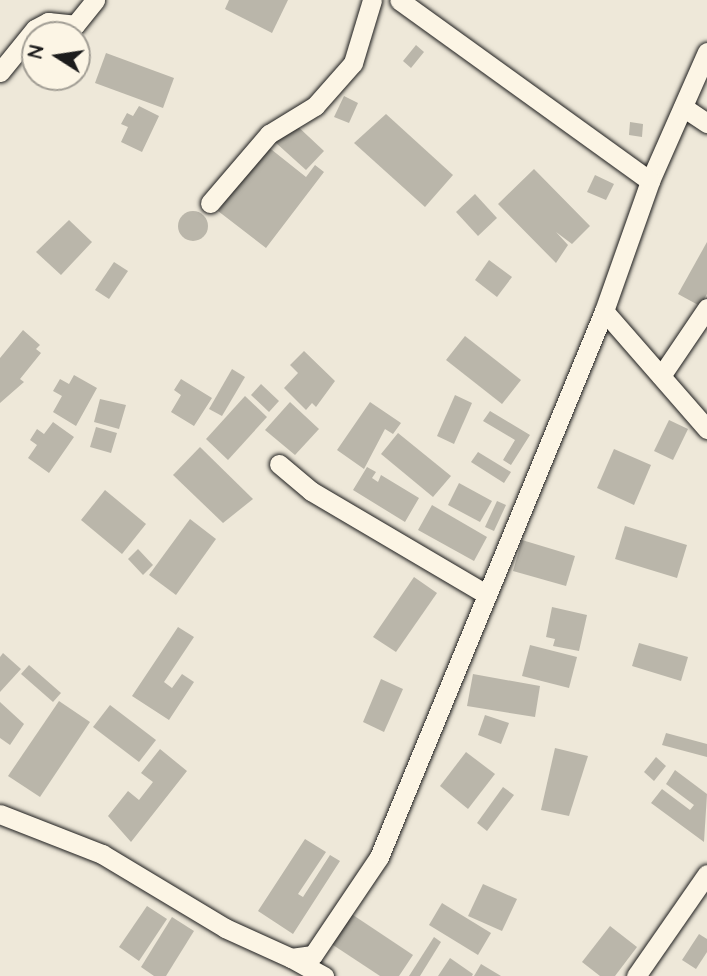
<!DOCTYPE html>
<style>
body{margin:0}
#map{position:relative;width:707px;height:976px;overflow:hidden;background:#eee8d9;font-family:"Architects Daughter",sans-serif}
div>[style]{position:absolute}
.building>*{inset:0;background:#bab6aa}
.round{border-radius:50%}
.roads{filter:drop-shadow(0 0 2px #1c1c1c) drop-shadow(0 0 2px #1c1c1c)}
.minor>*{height:19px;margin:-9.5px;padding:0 9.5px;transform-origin:9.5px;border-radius:9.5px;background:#fcf5e5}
span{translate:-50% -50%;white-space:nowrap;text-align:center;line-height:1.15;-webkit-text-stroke:5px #fcf5e5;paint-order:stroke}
.north{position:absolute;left:21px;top:21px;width:70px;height:70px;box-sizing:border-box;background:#fcf5e5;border:2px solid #a29e95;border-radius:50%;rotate:282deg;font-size:19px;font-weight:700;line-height:28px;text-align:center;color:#1c1c1c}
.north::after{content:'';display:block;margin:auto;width:24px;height:32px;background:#1c1c1c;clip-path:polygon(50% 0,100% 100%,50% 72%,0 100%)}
</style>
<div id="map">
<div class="building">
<i style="clip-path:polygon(229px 0,288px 0,272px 33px,225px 9px)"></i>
<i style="clip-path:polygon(416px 45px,424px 52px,411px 68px,403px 61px)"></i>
<i style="clip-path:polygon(106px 53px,174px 78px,163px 108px,95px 83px)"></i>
<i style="clip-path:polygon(344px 96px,358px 103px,349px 123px,334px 117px)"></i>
<i style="clip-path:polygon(139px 106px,159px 116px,142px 152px,121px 142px,128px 127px,121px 124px,127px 113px,133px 116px)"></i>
<i style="clip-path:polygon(386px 114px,453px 175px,425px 207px,354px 143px)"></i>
<i style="clip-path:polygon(293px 122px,324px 151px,306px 170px,275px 142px)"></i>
<i style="clip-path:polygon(630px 122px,643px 124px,642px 137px,629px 135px)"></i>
<i style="clip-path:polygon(267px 146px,306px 177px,315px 165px,324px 172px,266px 248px,218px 211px)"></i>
<i style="clip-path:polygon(534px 169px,590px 226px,572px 244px,556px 232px,568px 245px,556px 263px,498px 204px)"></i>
<i style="clip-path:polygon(595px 175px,614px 184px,606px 200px,587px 192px)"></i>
<i style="clip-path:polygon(475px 194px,497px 218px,478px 236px,456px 212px)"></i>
<i class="round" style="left:178px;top:211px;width:30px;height:30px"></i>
<i style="clip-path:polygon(69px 220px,92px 242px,61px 275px,36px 252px)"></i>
<i style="clip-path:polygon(707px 242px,707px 294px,700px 306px,678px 294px)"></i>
<i style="clip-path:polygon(489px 260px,512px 277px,497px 297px,475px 280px)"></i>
<i style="clip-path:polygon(114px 262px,128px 271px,109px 299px,95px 290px)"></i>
<i style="clip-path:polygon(23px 330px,40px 345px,36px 349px,41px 353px,20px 379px,24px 382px,0 403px,0 358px)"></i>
<i style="clip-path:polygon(465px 336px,521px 380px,502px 404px,446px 360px)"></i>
<i style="clip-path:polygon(304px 351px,335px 381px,316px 407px,312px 403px,306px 410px,284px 388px,298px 373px,290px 365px)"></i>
<i style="clip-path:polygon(232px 369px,245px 377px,222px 416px,209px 409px)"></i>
<i style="clip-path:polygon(74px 375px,97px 388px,76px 426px,53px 412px,62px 396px,53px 391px,60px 379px,69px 384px)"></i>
<i style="clip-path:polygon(181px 379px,212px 398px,194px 426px,171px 412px,181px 395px,174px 390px)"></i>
<i style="clip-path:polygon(261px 384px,279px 401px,269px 412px,251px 395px)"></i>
<i style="clip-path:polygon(455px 395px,472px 403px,454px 444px,437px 436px)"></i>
<i style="clip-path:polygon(245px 396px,267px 417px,228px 460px,206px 439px)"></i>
<i style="clip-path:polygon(100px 399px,126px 405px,119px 429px,94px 422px)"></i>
<i style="clip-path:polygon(290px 402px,319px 429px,295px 455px,265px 430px)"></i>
<i style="clip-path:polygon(370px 402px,401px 423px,393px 434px,385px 429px,364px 469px,337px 450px)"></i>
<i style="clip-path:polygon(490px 411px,530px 435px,511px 465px,503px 460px,515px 440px,483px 421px)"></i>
<i style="clip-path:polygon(669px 420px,688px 429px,673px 460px,654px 451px)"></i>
<i style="clip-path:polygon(53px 422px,74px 437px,49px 473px,28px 458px,37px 445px,30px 440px,37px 429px,44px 434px)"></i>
<i style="clip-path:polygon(96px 427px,117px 433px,111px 453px,90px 447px)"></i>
<i style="clip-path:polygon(398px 433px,451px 476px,433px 497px,381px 454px)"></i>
<i style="clip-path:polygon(200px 447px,253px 499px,223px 523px,173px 475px)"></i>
<i style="clip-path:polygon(614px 449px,651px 465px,634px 505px,597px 488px)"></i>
<i style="clip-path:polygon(478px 452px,511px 472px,504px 483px,471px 462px)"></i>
<i style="clip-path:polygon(367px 467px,376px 472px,372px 478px,378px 482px,381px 475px,419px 498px,405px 522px,353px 490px)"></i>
<i style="clip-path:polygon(459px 483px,492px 501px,480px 522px,448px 505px)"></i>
<i style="clip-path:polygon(105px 490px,146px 524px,122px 554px,81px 520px)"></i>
<i style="clip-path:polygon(497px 501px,506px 505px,494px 531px,485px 527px)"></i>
<i style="clip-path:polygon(432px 505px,487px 537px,474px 561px,418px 530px)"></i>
<i style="clip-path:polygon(190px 519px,216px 539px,176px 595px,149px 575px)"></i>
<i style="clip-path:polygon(625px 526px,687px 545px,677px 578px,615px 559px)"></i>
<i style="clip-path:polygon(522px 540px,575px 556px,566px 586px,513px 571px)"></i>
<i style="clip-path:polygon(138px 549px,153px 565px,143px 575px,128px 559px)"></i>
<i style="clip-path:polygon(414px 577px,437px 593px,396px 652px,373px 637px)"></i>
<i style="clip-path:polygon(552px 607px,587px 615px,579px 651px,553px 646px,555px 639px,546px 637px)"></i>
<i style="clip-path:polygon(178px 627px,194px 637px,164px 682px,172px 688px,182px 674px,194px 682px,169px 720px,132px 696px)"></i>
<i style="clip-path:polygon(639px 643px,688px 657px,681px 681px,632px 666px)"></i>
<i style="clip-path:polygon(530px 645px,577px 657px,569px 688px,522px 676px)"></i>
<i style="clip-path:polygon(3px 653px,21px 669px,0 692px,0 657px)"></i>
<i style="clip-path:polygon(29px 665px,61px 693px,53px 702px,21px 674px)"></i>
<i style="clip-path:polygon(473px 674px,540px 686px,535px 717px,467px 706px)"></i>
<i style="clip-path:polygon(381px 679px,403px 689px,384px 732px,363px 722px)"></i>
<i style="clip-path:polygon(59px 701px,90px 722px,40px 797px,8px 776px)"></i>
<i style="clip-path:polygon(0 702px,24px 724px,10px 745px,0 738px)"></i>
<i style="clip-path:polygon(110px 705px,156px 740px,139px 762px,93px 727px)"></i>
<i style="clip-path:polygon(485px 715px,509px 723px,501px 744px,478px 735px)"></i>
<i style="clip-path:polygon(666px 733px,707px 744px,707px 757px,662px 745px)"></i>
<i style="clip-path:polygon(555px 748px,588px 756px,569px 816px,541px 810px)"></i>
<i style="clip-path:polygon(160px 749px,187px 771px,131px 842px,108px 816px,128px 791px,139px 800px,153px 782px,141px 773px)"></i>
<i style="clip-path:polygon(466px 752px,495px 774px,468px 809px,440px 786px)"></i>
<i style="clip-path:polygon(656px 757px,666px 766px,654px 781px,644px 772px)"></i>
<i style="clip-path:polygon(675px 770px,707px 794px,704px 842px,651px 803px,662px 789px,690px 810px,694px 805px,666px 784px)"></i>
<i style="clip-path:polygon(503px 787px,514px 795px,487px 831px,477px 823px)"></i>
<i style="clip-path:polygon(305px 839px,326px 852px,298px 894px,303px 897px,330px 855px,340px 861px,293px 934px,258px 911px)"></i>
<i style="clip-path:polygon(483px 884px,517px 899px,502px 931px,468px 916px)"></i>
<i style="clip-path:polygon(442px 903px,491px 933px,478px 955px,429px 925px)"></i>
<i style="clip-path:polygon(147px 906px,167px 919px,139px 961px,119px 947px)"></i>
<i style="clip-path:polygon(350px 913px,413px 955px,399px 976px,380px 976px,330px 943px)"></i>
<i style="clip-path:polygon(172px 917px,194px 931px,166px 976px,154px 976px,141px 967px)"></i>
<i style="clip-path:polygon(610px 926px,637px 947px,615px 976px,600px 976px,582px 962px)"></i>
<i style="clip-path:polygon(699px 934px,707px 939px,707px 952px,696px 969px,682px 960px)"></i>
<i style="clip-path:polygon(434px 937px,441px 942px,420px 976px,409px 976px)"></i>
<i style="clip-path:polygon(450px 958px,473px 974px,472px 976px,438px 976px)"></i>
<i style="clip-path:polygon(481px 964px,501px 976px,474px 976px)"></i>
</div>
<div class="roads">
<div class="minor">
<i style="left:0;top:72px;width:55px;rotate:-50.9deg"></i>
<i style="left:35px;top:29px;width:15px;rotate:-28deg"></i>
<i style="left:48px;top:22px;width:27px;rotate:6deg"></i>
<i style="left:75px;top:25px;width:32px;rotate:-51deg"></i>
<i style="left:683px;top:107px;width:29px;rotate:34deg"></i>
<i style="left:650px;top:181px;width:141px;rotate:-66.2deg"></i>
<i style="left:210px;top:203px;width:91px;rotate:-49.5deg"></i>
<i style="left:269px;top:134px;width:54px;rotate:-31.3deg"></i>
<i style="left:315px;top:106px;width:57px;rotate:-48.5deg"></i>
<i style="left:353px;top:63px;width:66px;rotate:-73.2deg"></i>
<i style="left:604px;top:311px;width:157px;rotate:48.9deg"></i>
<i style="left:661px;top:376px;width:82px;rotate:-55.9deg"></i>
<i style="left:279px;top:464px;width:42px;rotate:40.2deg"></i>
<i style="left:311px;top:491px;width:203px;rotate:30.5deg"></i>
<i style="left:0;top:814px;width:110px;rotate:21.4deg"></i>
<i style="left:102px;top:854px;width:144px;rotate:31deg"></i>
<i style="left:225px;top:928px;width:72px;rotate:24.4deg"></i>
<i style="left:291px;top:958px;width:22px;rotate:-8deg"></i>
<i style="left:313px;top:955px;width:118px;rotate:-56deg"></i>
<i style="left:379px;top:857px;width:591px;rotate:-67.6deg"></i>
<i style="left:604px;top:311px;width:138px;rotate:-70.5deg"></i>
<i style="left:650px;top:181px;width:309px;rotate:-144.2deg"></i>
<i style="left:291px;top:958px;width:38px;rotate:29deg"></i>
<i style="left:636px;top:976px;width:124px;rotate:-55.2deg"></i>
</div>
</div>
<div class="north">N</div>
</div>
